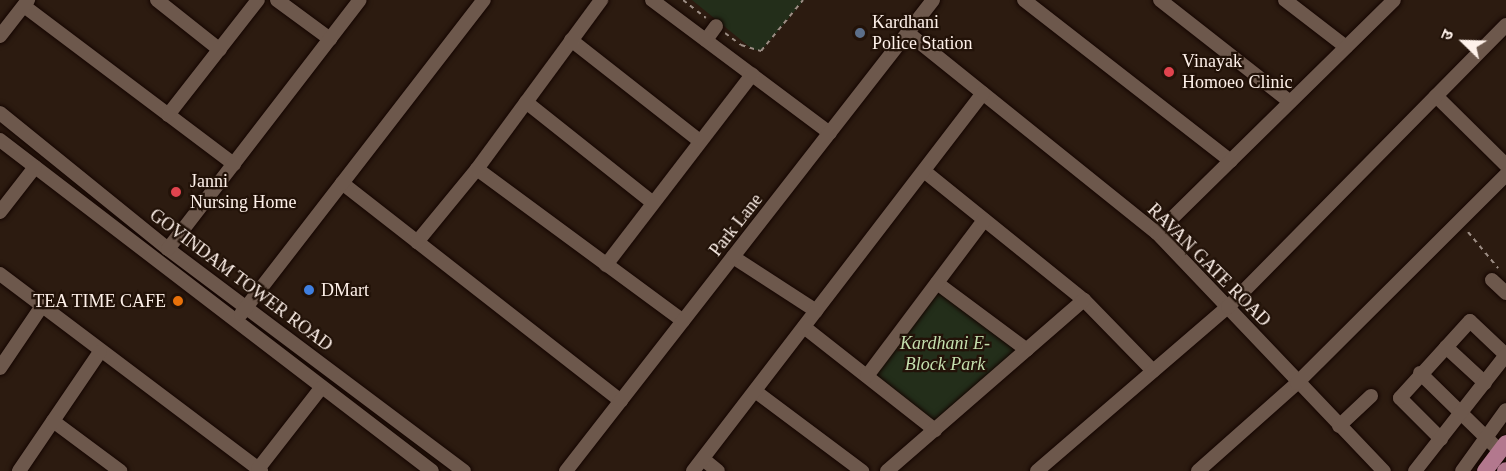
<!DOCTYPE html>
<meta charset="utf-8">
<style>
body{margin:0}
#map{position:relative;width:1506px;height:471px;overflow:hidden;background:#2c1b10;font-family:"Times New Roman","Noto Sans Devanagari",serif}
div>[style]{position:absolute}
.green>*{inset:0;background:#232e1a}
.path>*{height:2px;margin-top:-1px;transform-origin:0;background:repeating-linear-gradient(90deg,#9c8d84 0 4.5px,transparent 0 9px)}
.roads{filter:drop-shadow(0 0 2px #140501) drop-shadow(0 0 2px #140501)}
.minor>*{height:14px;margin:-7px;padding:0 7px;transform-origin:7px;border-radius:7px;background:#6d584c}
.major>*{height:16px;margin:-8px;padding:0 8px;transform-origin:8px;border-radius:8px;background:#b3788e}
.dots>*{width:16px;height:16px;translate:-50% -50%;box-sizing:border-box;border:3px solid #221208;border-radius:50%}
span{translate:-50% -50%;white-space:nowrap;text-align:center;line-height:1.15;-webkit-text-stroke:4.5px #221208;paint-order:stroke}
.poi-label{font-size:18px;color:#fef1ea}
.left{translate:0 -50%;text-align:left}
.right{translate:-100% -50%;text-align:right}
.street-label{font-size:18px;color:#fef1ea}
.park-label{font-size:18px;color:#c4dfae;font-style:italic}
.north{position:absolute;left:1434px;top:12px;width:60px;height:60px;-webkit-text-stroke:4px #221208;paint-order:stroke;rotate:293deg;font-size:16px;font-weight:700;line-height:24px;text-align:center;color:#fef1ea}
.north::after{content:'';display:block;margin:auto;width:21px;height:27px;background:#fef1ea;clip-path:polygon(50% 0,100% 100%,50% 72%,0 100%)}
</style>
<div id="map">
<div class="green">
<i style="clip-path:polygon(692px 0,804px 0,761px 51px,752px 49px)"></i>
<i style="clip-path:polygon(937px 283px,1027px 350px,935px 430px,867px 376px)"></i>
</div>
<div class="path">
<i style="left:683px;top:0;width:29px;rotate:38deg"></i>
<i style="left:725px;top:33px;width:20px;rotate:37deg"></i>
<i style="left:741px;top:45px;width:21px;rotate:17deg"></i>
<i style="left:761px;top:51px;width:66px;rotate:-50.5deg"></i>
<i style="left:1468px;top:232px;width:47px;rotate:50.2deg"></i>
</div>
<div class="roads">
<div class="minor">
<i style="left:157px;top:0;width:80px;rotate:38.4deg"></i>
<i style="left:277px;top:0;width:66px;rotate:36.3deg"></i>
<i style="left:652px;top:0;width:222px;rotate:36.8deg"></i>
<i style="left:1024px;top:0;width:262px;rotate:37.9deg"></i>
<i style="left:1160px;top:0;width:165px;rotate:38.1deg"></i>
<i style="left:1285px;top:0;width:77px;rotate:37.6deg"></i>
<i style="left:24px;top:6px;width:263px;rotate:37deg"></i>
<i style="left:908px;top:33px;width:319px;rotate:38.8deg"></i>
<i style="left:1157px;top:233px;width:329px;rotate:46.4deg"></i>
<i style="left:0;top:36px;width:46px;rotate:-52.1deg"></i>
<i style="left:571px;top:40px;width:164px;rotate:38.1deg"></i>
<i style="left:706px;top:40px;width:17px;rotate:-54deg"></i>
<i style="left:1436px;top:96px;width:98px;rotate:44.6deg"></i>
<i style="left:526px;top:102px;width:162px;rotate:38.5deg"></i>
<i style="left:0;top:113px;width:216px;rotate:39deg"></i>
<i style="left:168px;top:249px;width:370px;rotate:36.9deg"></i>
<i style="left:168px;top:115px;width:146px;rotate:-52deg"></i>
<i style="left:0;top:140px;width:544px;rotate:37.46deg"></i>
<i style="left:477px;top:169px;width:256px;rotate:36.4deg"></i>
<i style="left:924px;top:171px;width:206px;rotate:38.9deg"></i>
<i style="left:1084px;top:300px;width:99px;rotate:45.8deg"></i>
<i style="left:342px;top:183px;width:354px;rotate:38deg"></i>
<i style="left:0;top:212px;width:57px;rotate:-52.1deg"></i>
<i style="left:1157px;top:233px;width:332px;rotate:-44.5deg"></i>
<i style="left:417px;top:242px;width:94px;rotate:-50.6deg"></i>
<i style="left:477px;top:169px;width:210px;rotate:-53.7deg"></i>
<i style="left:168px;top:249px;width:314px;rotate:-52.4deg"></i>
<i style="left:733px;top:257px;width:99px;rotate:33deg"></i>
<i style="left:606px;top:265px;width:240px;rotate:-52.5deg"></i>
<i style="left:0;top:274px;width:327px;rotate:37deg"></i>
<i style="left:1492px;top:280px;width:19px;rotate:43deg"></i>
<i style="left:937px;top:283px;width:112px;rotate:36.7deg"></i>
<i style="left:241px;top:314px;width:397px;rotate:-52.3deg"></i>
<i style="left:804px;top:327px;width:167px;rotate:38.2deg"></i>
<i style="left:1446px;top:347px;width:53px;rotate:42.7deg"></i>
<i style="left:0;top:368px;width:75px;rotate:-55.9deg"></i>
<i style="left:1420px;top:373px;width:112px;rotate:44.3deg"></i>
<i style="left:867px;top:376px;width:195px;rotate:-53.1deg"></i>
<i style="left:755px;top:391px;width:134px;rotate:36.8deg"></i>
<i style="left:53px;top:421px;width:84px;rotate:36.7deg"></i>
<i style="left:1339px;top:426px;width:44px;rotate:-43.2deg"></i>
<i style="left:1441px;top:439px;width:58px;rotate:-135deg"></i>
<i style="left:1400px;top:398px;width:104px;rotate:-47.7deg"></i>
<i style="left:1470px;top:321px;width:50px;rotate:43.4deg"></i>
<i style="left:703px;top:459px;width:19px;rotate:39deg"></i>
<i style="left:258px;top:469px;width:103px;rotate:-52.1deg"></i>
<i style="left:19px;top:471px;width:144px;rotate:-55.8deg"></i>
<i style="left:566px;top:471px;width:597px;rotate:-52.07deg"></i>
<i style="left:693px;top:471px;width:476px;rotate:-52.5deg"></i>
<i style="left:887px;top:471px;width:261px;rotate:-41deg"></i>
<i style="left:1037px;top:471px;width:252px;rotate:-40.7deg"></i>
<i style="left:1228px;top:307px;width:396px;rotate:-45.4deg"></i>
<i style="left:1198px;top:471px;width:132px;rotate:-41.6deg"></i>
<i style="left:1297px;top:383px;width:295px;rotate:-44.9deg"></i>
<i style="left:1415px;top:471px;width:147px;rotate:-51.9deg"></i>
<i style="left:1462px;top:471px;width:75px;rotate:-54.2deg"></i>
</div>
<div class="major">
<i style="left:1485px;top:471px;width:35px;rotate:-53deg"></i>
<i style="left:1505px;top:471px;width:1px;rotate:-45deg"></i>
</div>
</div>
<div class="dots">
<i style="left:860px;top:33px;background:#5c6f8a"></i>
<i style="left:1169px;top:72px;background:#e0444e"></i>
<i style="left:176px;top:192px;background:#e0444e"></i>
<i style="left:309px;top:290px;background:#3f7fe0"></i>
<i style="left:178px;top:301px;background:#e8710a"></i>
</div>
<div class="poi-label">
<span class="left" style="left:872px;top:33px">Kardhani<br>Police Station</span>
<span class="left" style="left:1182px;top:72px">Vinayak<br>Homoeo Clinic</span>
<span class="left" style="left:190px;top:192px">Janni<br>Nursing Home</span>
<span class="left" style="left:321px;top:290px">DMart</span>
<span class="right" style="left:166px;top:301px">TEA TIME CAFE</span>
</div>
<div class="street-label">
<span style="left:736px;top:225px;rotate:-52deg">Park Lane</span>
<span style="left:1209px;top:265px;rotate:45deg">RAVAN GATE ROAD</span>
<span style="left:241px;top:280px;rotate:37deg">GOVINDAM TOWER ROAD</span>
</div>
<div class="park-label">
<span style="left:945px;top:354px">Kardhani E-<br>Block Park</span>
</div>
<div class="north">उ</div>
</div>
